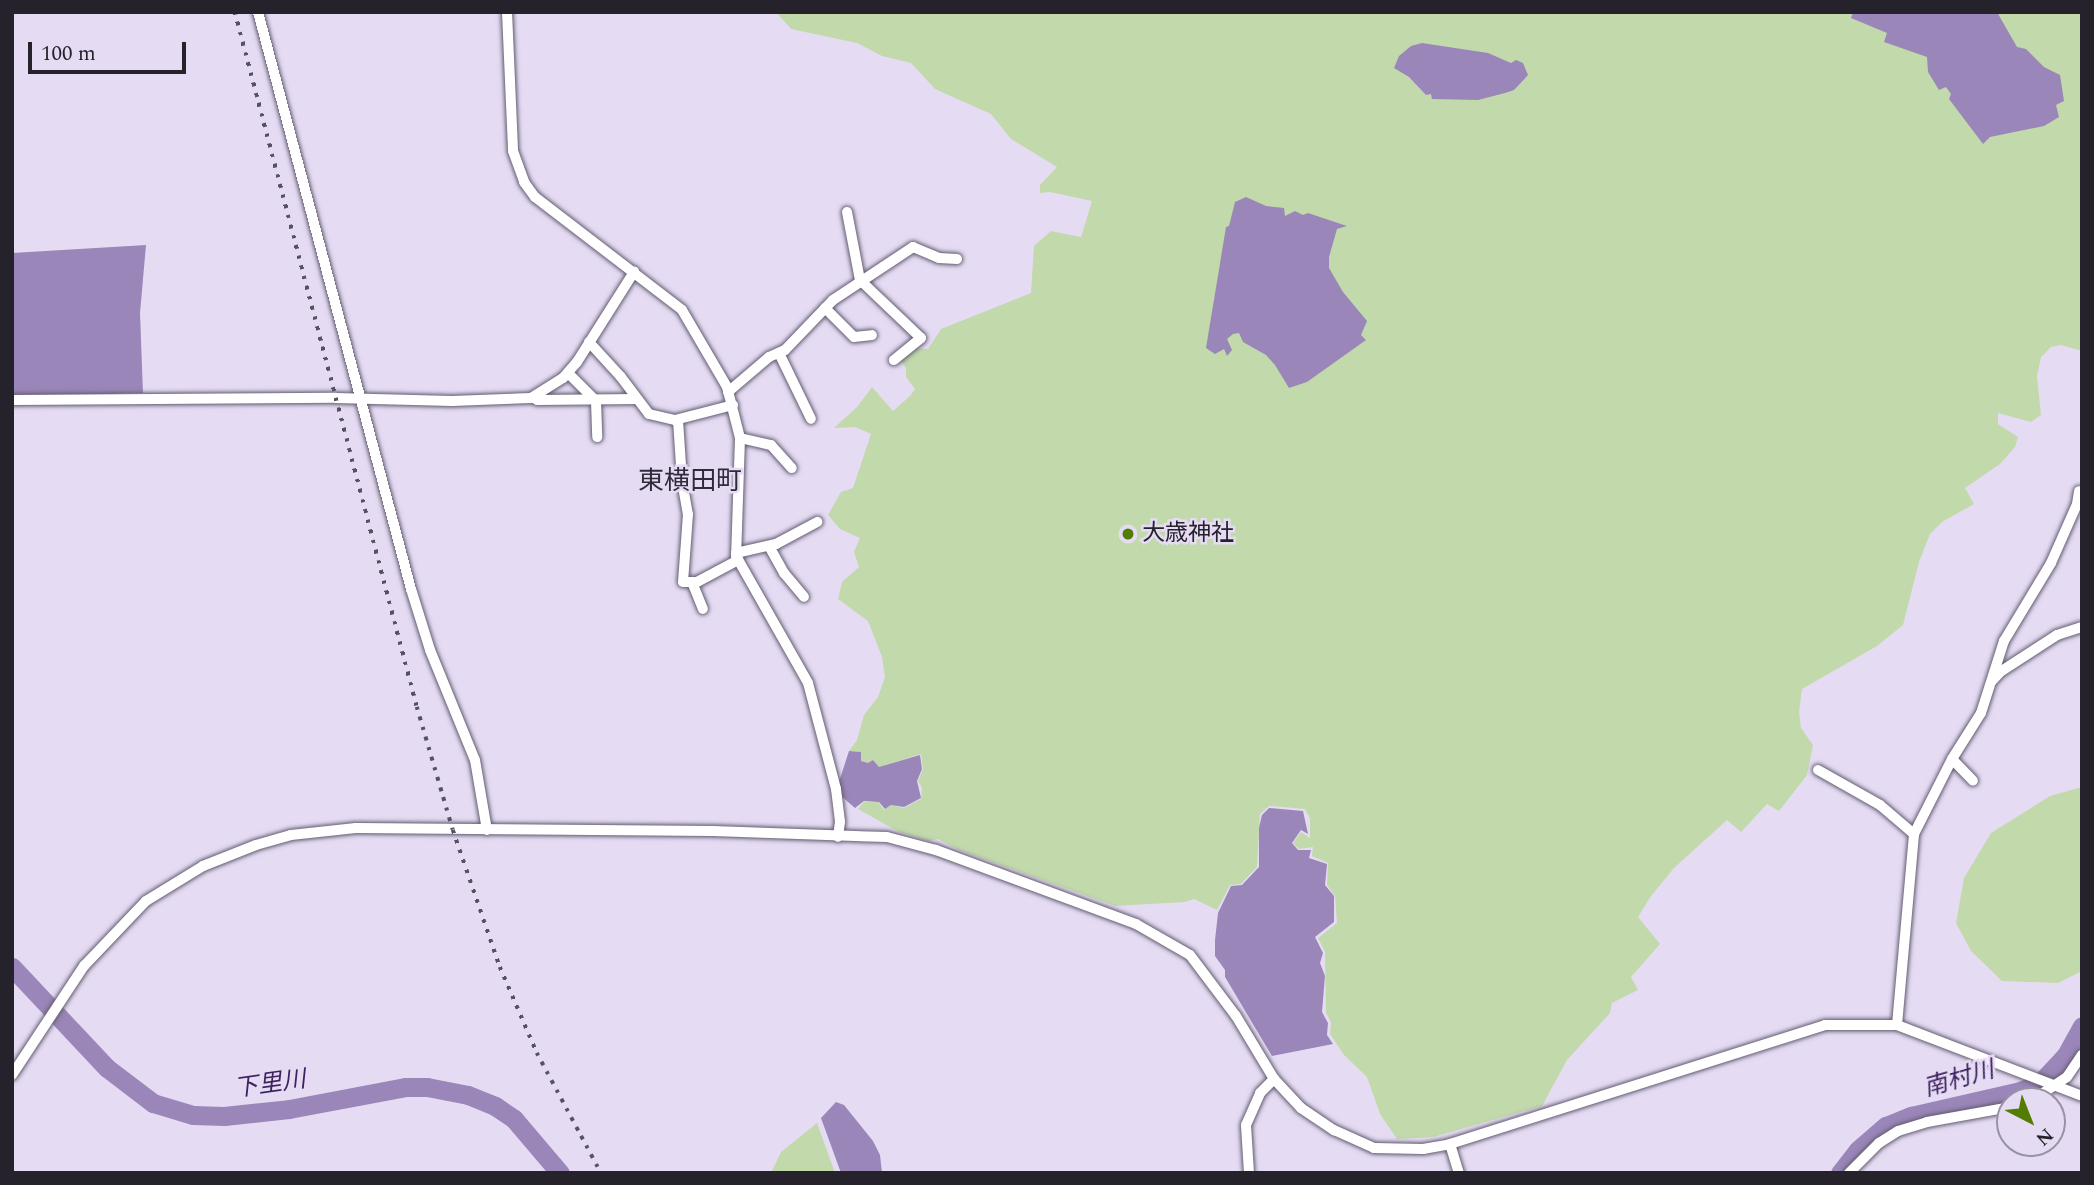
<!DOCTYPE html>
<meta charset="utf-8">
<style>
body{margin:0}
#map{position:relative;width:2094px;height:1185px;overflow:hidden;background:#e5dcf4;font-family:Spectral,"Noto Sans JP",serif}
div>[style]{position:absolute}
.green>*{inset:0;background:#c2d9ac}
.water>*{inset:0;background:#9a86b8}
.river>*{height:19px;margin:-9.5px;padding:0 9.5px;transform-origin:9.5px;border-radius:9.5px;background:#9a86b8}
.roads{filter:drop-shadow(0 0 2px #635c70) drop-shadow(0 0 2px #635c70)}
.minor>*{height:10px;margin:-5px;padding:0 5px;transform-origin:5px;border-radius:5px;background:#fff}
.rail>*{height:3.5px;margin-top:-1.75px;transform-origin:0;background:repeating-linear-gradient(90deg,#56515e 0 3.5px,transparent 0 10.5px)}
.dots>*{width:19px;height:19px;translate:-50% -50%;box-sizing:border-box;border:4px solid #e5dcf4;border-radius:50%}
span{translate:-50% -50%;white-space:nowrap;text-align:center;line-height:1.15;-webkit-text-stroke:5px #e5dcf4;paint-order:stroke}
.poi-label{font-size:23px;color:#25222b}
.left{translate:0 -50%;text-align:left}
.water-label{font-size:24px;color:#3e215f;font-style:italic}
.quarter-label{font-size:26px;color:#302a3b}
.frame{position:absolute;inset:0;border:14px solid #25222b;pointer-events:none}
.north{position:absolute;left:1996px;top:1087px;width:70px;height:70px;box-sizing:border-box;background:#e5dcf4;border:2px solid #9892a4;border-radius:50%;rotate:138deg;font-size:19px;font-weight:700;line-height:28px;text-align:center;color:#25222b}
.north::after{content:'';display:block;margin:auto;width:24px;height:32px;background:#527d00;clip-path:polygon(50% 0,100% 100%,50% 72%,0 100%)}
.scale{position:absolute;left:28px;top:42px;width:158px;height:32px;box-sizing:border-box;border:4px solid #25222b;border-top:0;padding-left:9px;font-size:21px;line-height:24px;white-space:nowrap;color:#25222b;-webkit-text-stroke:5px #e5dcf4;paint-order:stroke}
</style>
<div id="map">
<div class="green">
<i style="clip-path:polygon(776px 12px,2082px 12px,2082px 351px,2061px 345px,2051px 347px,2041px 357px,2037px 376px,2041px 415px,2031px 422px,1998px 413px,1998px 424px,2018px 437px,2015px 447px,2000px 464px,1965px 488px,1974px 504px,1942px 522px,1930px 534px,1919px 562px,1903px 625px,1877px 646px,1802px 689px,1799px 712px,1801px 728px,1813px 745px,1807px 775px,1779px 811px,1767px 804px,1741px 832px,1727px 820px,1674px 868px,1651px 896px,1638px 917px,1660px 944px,1631px 977px,1638px 990px,1612px 1003px,1610px 1013px,1567px 1060px,1542px 1106px,1433px 1137px,1397px 1139px,1380px 1114px,1367px 1077px,1344px 1055px,1330px 1034px,1331px 1022px,1326px 1013px,1325px 952px,1318px 938px,1337px 923px,1335px 896px,1327px 885px,1328px 863px,1312px 856px,1313px 847px,1299px 849px,1293px 843px,1301px 832px,1310px 838px,1310px 818px,1305px 809px,1269px 806px,1260px 814px,1257px 867px,1241px 884px,1230px 885px,1217px 910px,1194px 899px,1185px 902px,1115px 906px,959px 850px,938px 839px,929px 841px,899px 832px,858px 809px,864px 802px,878px 802px,884px 810px,891px 805px,904px 808px,921px 799px,922px 788px,918px 781px,923px 769px,921px 754px,879px 767px,873px 760px,868px 763px,861px 761px,861px 752px,849px 751px,857px 740px,864px 715px,878px 697px,885px 677px,882px 657px,868px 621px,838px 599px,842px 582px,859px 567px,854px 552px,860px 538px,840px 529px,828px 515px,841px 492px,853px 488px,871px 434px,855px 427px,834px 428px,857px 407px,872px 387px,893px 411px,910px 396px,915px 389px,906px 377px,906px 368px,900px 360px,914px 348px,928px 349px,941px 329px,1031px 293px,1034px 246px,1051px 231px,1081px 237px,1092px 201px,1050px 192px,1040px 193px,1040px 185px,1057px 167px,1011px 139px,991px 114px,935px 89px,911px 63px,882px 56px,857px 43px,791px 29px)"></i>
<i style="clip-path:polygon(2082px 787px,2082px 971px,2058px 983px,2002px 981px,1971px 951px,1956px 923px,1964px 878px,1991px 833px,2050px 796px)"></i>
<i style="clip-path:polygon(817px 1123px,835px 1173px,771px 1173px,781px 1152px)"></i>
</div>
<div class="water">
<i style="clip-path:polygon(1853px 12px,1997px 12px,2017px 47px,2026px 49px,2044px 67px,2060px 75px,2064px 101px,2056px 105px,2059px 117px,2044px 126px,1990px 137px,1983px 144px,1949px 99px,1951px 94px,1946px 87px,1939px 90px,1928px 72px,1927px 57px,1884px 42px,1887px 33px,1851px 18px)"></i>
<i style="clip-path:polygon(1422px 43px,1488px 53px,1511px 63px,1516px 60px,1523px 63px,1528px 75px,1514px 90px,1505px 93px,1478px 100px,1432px 99px,1431px 94px,1426px 95px,1409px 77px,1394px 68px,1399px 56px,1411px 46px)"></i>
<i style="clip-path:polygon(1246px 197px,1266px 206px,1284px 208px,1285px 216px,1295px 211px,1303px 215px,1308px 213px,1347px 226px,1337px 229px,1329px 257px,1329px 268px,1343px 292px,1367px 321px,1361px 335px,1366px 340px,1307px 382px,1289px 388px,1275px 365px,1266px 355px,1243px 342px,1239px 333px,1233px 334px,1227px 339px,1232px 350px,1227px 356px,1224px 349px,1215px 354px,1206px 348px,1226px 227px,1229px 226px,1235px 202px)"></i>
<i style="clip-path:polygon(146px 245px,140px 313px,143px 393px,12px 397px,12px 253px)"></i>
<i style="clip-path:polygon(849px 751px,861px 752px,861px 761px,868px 763px,873px 760px,879px 767px,920px 755px,922px 769px,917px 781px,921px 798px,904px 807px,891px 805px,885px 809px,879px 802px,864px 801px,855px 808px,840px 795px,838px 785px)"></i>
<i style="clip-path:polygon(1269px 808px,1303px 811px,1308px 834px,1301px 830px,1292px 843px,1298px 850px,1311px 850px,1309px 858px,1327px 864px,1325px 885px,1334px 896px,1334px 922px,1315px 937px,1323px 953px,1320px 963px,1325px 976px,1322px 1012px,1328px 1023px,1327px 1035px,1333px 1044px,1272px 1056px,1225px 977px,1225px 970px,1215px 956px,1215px 940px,1218px 913px,1231px 886px,1242px 885px,1259px 867px,1259px 828px,1262px 815px)"></i>
<i style="clip-path:polygon(836px 1102px,844px 1105px,873px 1141px,880px 1155px,882px 1173px,841px 1173px,821px 1118px)"></i>
</div>
<div class="river">
<i style="left:12px;top:967px;width:139px;rotate:46.8deg"></i>
<i style="left:107px;top:1068px;width:58px;rotate:37.3deg"></i>
<i style="left:153px;top:1103px;width:42px;rotate:16.7deg"></i>
<i style="left:193px;top:1115px;width:31px;rotate:2deg"></i>
<i style="left:224px;top:1116px;width:65px;rotate:-6.1deg"></i>
<i style="left:289px;top:1109px;width:118px;rotate:-10.7deg"></i>
<i style="left:405px;top:1087px;width:22px"></i>
<i style="left:427px;top:1087px;width:42px;rotate:11deg"></i>
<i style="left:468px;top:1095px;width:29px;rotate:22deg"></i>
<i style="left:495px;top:1106px;width:23px;rotate:34deg"></i>
<i style="left:514px;top:1119px;width:71px;rotate:49.6deg"></i>
<i style="left:1840px;top:1173px;width:29px;rotate:-52deg"></i>
<i style="left:1858px;top:1150px;width:37px;rotate:-41deg"></i>
<i style="left:1886px;top:1126px;width:27px;rotate:-22deg"></i>
<i style="left:1911px;top:1116px;width:112px;rotate:-12.9deg"></i>
<i style="left:2020px;top:1091px;width:22px;rotate:-22deg"></i>
<i style="left:2040px;top:1083px;width:38px;rotate:-47deg"></i>
<i style="left:2066px;top:1055px;width:33px;rotate:-61deg"></i>
</div>
<div class="roads">
<div class="minor">
<i style="left:258px;top:12px;width:597px;rotate:75.15deg"></i>
<i style="left:411px;top:589px;width:64px;rotate:72.7deg"></i>
<i style="left:430px;top:650px;width:119px;rotate:67.8deg"></i>
<i style="left:475px;top:760px;width:71px;rotate:80.3deg"></i>
<i style="left:507px;top:12px;width:139px;rotate:87.5deg"></i>
<i style="left:513px;top:151px;width:33px;rotate:70deg"></i>
<i style="left:524px;top:182px;width:19px;rotate:54deg"></i>
<i style="left:535px;top:197px;width:185px;rotate:37.5deg"></i>
<i style="left:682px;top:310px;width:89px;rotate:59.7deg"></i>
<i style="left:727px;top:387px;width:53px;rotate:75.7deg"></i>
<i style="left:740px;top:438px;width:118px;rotate:91.9deg"></i>
<i style="left:736px;top:556px;width:146px;rotate:60.4deg"></i>
<i style="left:808px;top:683px;width:110px;rotate:75.2deg"></i>
<i style="left:836px;top:789px;width:33px;rotate:83deg"></i>
<i style="left:840px;top:822px;width:15px;rotate:98deg"></i>
<i style="left:847px;top:212px;width:69px;rotate:79.2deg"></i>
<i style="left:860px;top:280px;width:84px;rotate:43.6deg"></i>
<i style="left:921px;top:338px;width:35px;rotate:141deg"></i>
<i style="left:825px;top:308px;width:41px;rotate:45deg"></i>
<i style="left:854px;top:337px;width:18px;rotate:-6deg"></i>
<i style="left:589px;top:342px;width:47px;rotate:47.6deg"></i>
<i style="left:621px;top:377px;width:46px;rotate:52.9deg"></i>
<i style="left:649px;top:414px;width:27px;rotate:13deg"></i>
<i style="left:675px;top:420px;width:60px;rotate:-14.5deg"></i>
<i style="left:779px;top:353px;width:73px;rotate:64.1deg"></i>
<i style="left:568px;top:373px;width:40px;rotate:45deg"></i>
<i style="left:596px;top:401px;width:36px;rotate:88deg"></i>
<i style="left:728px;top:392px;width:54px;rotate:-40.5deg"></i>
<i style="left:769px;top:357px;width:17px;rotate:-24deg"></i>
<i style="left:785px;top:350px;width:69px;rotate:-46.2deg"></i>
<i style="left:833px;top:300px;width:96px;rotate:-33.5deg"></i>
<i style="left:913px;top:247px;width:28px;rotate:23deg"></i>
<i style="left:939px;top:258px;width:18px;rotate:3deg"></i>
<i style="left:534px;top:397px;width:4px;rotate:45deg"></i>
<i style="left:537px;top:400px;width:100px;rotate:-0.6deg"></i>
<i style="left:12px;top:400px;width:324px;rotate:-0.4deg"></i>
<i style="left:336px;top:398px;width:116px;rotate:1.5deg"></i>
<i style="left:452px;top:401px;width:79px;rotate:-2.2deg"></i>
<i style="left:531px;top:398px;width:38px;rotate:-32deg"></i>
<i style="left:563px;top:378px;width:21px;rotate:-49deg"></i>
<i style="left:577px;top:362px;width:107px;rotate:-57.7deg"></i>
<i style="left:678px;top:420px;width:61px;rotate:86.2deg"></i>
<i style="left:682px;top:481px;width:34px;rotate:80deg"></i>
<i style="left:688px;top:514px;width:68px;rotate:94.2deg"></i>
<i style="left:683px;top:582px;width:14px"></i>
<i style="left:697px;top:582px;width:47px;rotate:-28.2deg"></i>
<i style="left:740px;top:438px;width:32px;rotate:13deg"></i>
<i style="left:771px;top:445px;width:31px;rotate:48deg"></i>
<i style="left:769px;top:546px;width:31px;rotate:61deg"></i>
<i style="left:784px;top:573px;width:31px;rotate:50deg"></i>
<i style="left:736px;top:553px;width:41px;rotate:-12.7deg"></i>
<i style="left:776px;top:544px;width:47px;rotate:-28.2deg"></i>
<i style="left:692px;top:582px;width:29px;rotate:68deg"></i>
<i style="left:1992px;top:681px;width:12px;rotate:-48deg"></i>
<i style="left:2000px;top:672px;width:68px;rotate:-33deg"></i>
<i style="left:2057px;top:635px;width:26px;rotate:-18deg"></i>
<i style="left:1952px;top:759px;width:30px;rotate:46deg"></i>
<i style="left:1818px;top:770px;width:71px;rotate:29.4deg"></i>
<i style="left:1880px;top:805px;width:45px;rotate:40.5deg"></i>
<i style="left:1897px;top:1025px;width:192px;rotate:-84.9deg"></i>
<i style="left:1914px;top:834px;width:84px;rotate:-63.1deg"></i>
<i style="left:1952px;top:759px;width:54px;rotate:-57.8deg"></i>
<i style="left:1981px;top:713px;width:76px;rotate:-72.3deg"></i>
<i style="left:2004px;top:641px;width:91px;rotate:-58.9deg"></i>
<i style="left:2051px;top:563px;width:64px;rotate:-66.2deg"></i>
<i style="left:2077px;top:504px;width:13px;rotate:-81deg"></i>
<i style="left:12px;top:1075px;width:131px;rotate:-56.6deg"></i>
<i style="left:84px;top:966px;width:90px;rotate:-46.4deg"></i>
<i style="left:146px;top:901px;width:67px;rotate:-31.6deg"></i>
<i style="left:203px;top:866px;width:57px;rotate:-21.6deg"></i>
<i style="left:256px;top:845px;width:36px;rotate:-16deg"></i>
<i style="left:291px;top:835px;width:65px;rotate:-6.1deg"></i>
<i style="left:356px;top:828px;width:357px;rotate:0.5deg"></i>
<i style="left:713px;top:831px;width:174px;rotate:2deg"></i>
<i style="left:887px;top:837px;width:51px;rotate:14.9deg"></i>
<i style="left:936px;top:850px;width:213px;rotate:20.3deg"></i>
<i style="left:1136px;top:924px;width:62px;rotate:29.9deg"></i>
<i style="left:1190px;top:955px;width:76px;rotate:53deg"></i>
<i style="left:1236px;top:1016px;width:74px;rotate:58.9deg"></i>
<i style="left:1274px;top:1079px;width:40px;rotate:47deg"></i>
<i style="left:1301px;top:1108px;width:40px;rotate:34deg"></i>
<i style="left:1334px;top:1130px;width:44px;rotate:24.2deg"></i>
<i style="left:1374px;top:1148px;width:49px;rotate:1.2deg"></i>
<i style="left:1423px;top:1149px;width:27px;rotate:-10deg"></i>
<i style="left:1450px;top:1144px;width:393px;rotate:-17.6deg"></i>
<i style="left:1825px;top:1025px;width:72px"></i>
<i style="left:1897px;top:1025px;width:198px;rotate:21deg"></i>
<i style="left:2031px;top:1101px;width:43px;rotate:-33.7deg"></i>
<i style="left:2067px;top:1077px;width:27px;rotate:-56deg"></i>
<i style="left:1450px;top:1144px;width:30px;rotate:73deg"></i>
<i style="left:1249px;top:1173px;width:48px;rotate:-93.6deg"></i>
<i style="left:1246px;top:1125px;width:35px;rotate:-66deg"></i>
<i style="left:1260px;top:1093px;width:20px;rotate:-45deg"></i>
<i style="left:1849px;top:1173px;width:42px;rotate:-45deg"></i>
<i style="left:1879px;top:1143px;width:22px;rotate:-32deg"></i>
<i style="left:1898px;top:1131px;width:30px;rotate:-17deg"></i>
<i style="left:1927px;top:1122px;width:84px;rotate:-10.2deg"></i>
</div>
</div>
<div class="rail">
<i style="left:235px;top:12px;width:718px;rotate:75.33deg"></i>
<i style="left:417px;top:707px;width:128px;rotate:73.7deg"></i>
<i style="left:453px;top:830px;width:145px;rotate:71.1deg"></i>
<i style="left:500px;top:967px;width:94px;rotate:66.7deg"></i>
<i style="left:537px;top:1053px;width:136px;rotate:61.9deg"></i>
</div>
<div class="dots">
<i style="left:1128px;top:534px;background:#527d00"></i>
</div>
<div class="poi-label">
<span class="left" style="left:1142px;top:534px">大歳神社</span>
</div>
<div class="water-label">
<span style="left:1959px;top:1080px;rotate:-16deg">南村川</span>
<span style="left:270px;top:1085px;rotate:-8deg">下里川</span>
</div>
<div class="quarter-label">
<span style="left:690px;top:482px">東横田町</span>
</div>
<div class="frame"></div>
<div class="north">N</div>
<div class="scale">100 m</div>
</div>
